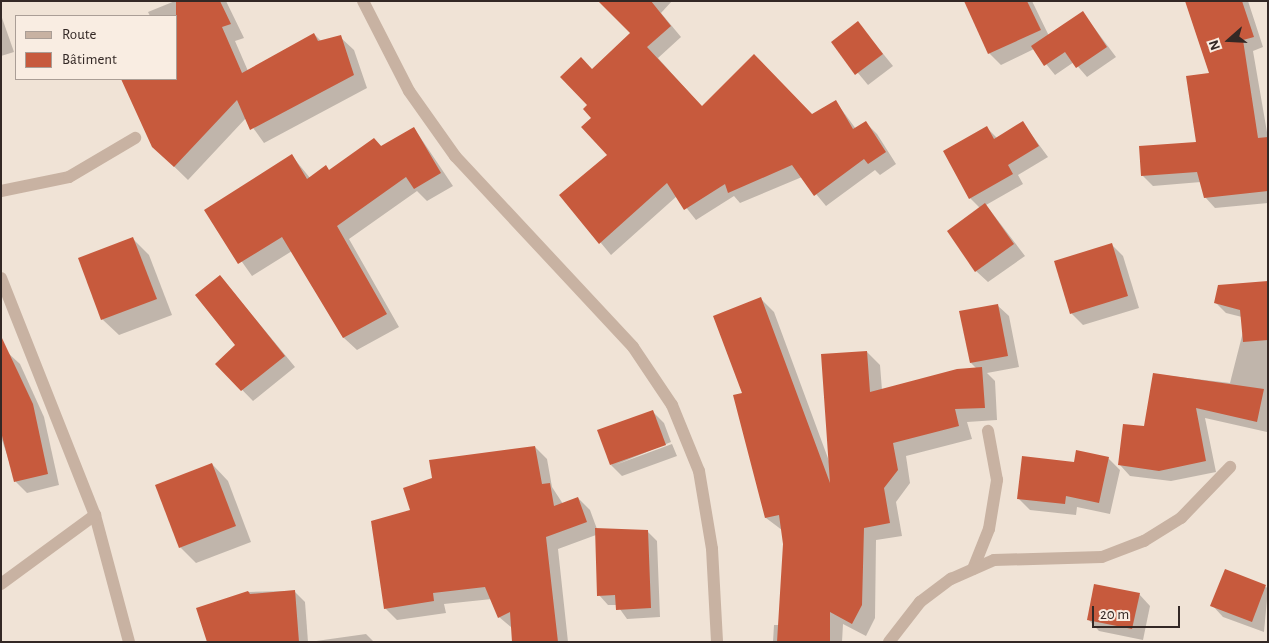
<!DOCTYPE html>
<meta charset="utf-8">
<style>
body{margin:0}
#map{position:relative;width:1269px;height:643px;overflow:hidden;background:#f0e3d6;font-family:"Alegreya Sans",sans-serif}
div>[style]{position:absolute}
.shadow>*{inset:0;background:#0003}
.building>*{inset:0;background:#c75a3d}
.minor>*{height:12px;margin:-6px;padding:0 6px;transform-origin:6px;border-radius:6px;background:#c8b2a2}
span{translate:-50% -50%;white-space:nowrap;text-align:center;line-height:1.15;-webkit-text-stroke:4px #f9ede2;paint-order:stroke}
.frame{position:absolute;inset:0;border:2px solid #332825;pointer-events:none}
.legend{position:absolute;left:15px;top:15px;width:162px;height:65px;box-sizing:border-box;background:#f9ede2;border:1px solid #aa9e96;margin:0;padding:6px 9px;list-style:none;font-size:15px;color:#332825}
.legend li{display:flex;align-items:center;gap:10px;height:25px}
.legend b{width:25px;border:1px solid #aa9e96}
.north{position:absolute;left:1204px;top:15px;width:50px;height:50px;-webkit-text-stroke:4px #f9ede2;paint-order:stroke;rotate:251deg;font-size:14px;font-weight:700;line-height:20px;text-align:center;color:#332825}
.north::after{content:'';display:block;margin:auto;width:18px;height:22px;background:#332825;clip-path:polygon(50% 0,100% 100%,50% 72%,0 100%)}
.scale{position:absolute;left:1092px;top:606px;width:88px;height:22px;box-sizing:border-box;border:2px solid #332825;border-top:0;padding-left:6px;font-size:15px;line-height:18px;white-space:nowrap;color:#332825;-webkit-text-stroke:4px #f9ede2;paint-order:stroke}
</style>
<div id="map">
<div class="shadow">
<i style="clip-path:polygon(175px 1px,226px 1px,244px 38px,235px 41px,248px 71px,314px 34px,321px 41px,340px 37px,354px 50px,367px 88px,264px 143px,246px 118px,188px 180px,153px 146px,122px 79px,176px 79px,176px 16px,150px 16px,148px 12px)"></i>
<i style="clip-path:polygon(599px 1px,672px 1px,661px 13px,681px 37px,658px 58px,702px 107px,812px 116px,836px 102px,856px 129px,866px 123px,877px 134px,896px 164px,880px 175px,875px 170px,826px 206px,802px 177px,740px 203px,734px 196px,696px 220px,677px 196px,611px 255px,561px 195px,608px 156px,588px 106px,592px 71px,632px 33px)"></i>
<i style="clip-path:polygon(972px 1px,1032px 1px,1049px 36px,1083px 13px,1116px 57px,1087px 77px,1074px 62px,1055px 75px,1034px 49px,1001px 65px,989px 53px)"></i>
<i style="clip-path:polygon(1186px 1px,1248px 1px,1263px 47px,1253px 51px,1268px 138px,1268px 203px,1215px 208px,1205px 197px,1201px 182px,1153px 186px,1142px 175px,1198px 144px,1211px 74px)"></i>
<i style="clip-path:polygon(1px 15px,14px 52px,1px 56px)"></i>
<i style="clip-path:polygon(858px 23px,893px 66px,868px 85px,833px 43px)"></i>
<i style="clip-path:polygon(1023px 123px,1048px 157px,1018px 175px,1023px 184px,986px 205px,1025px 256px,988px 282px,976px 271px,980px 208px,970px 198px,987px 128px,998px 139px)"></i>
<i style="clip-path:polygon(414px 128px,453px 186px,427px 201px,417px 191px,349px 239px,399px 327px,357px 350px,344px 338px,292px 251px,252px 276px,206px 211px,292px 156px,310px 178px,330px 171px,374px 139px,382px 147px)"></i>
<i style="clip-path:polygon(133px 239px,149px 255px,172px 315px,119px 335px,102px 319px)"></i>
<i style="clip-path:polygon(1112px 245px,1123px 256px,1139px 308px,1083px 325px,1072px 314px,1055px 262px)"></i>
<i style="clip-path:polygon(220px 276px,295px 367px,253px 401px,217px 364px,237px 345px)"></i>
<i style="clip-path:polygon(1268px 282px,1267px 432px,1205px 418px,1216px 472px,1171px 481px,1130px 476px,1120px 465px,1145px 428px,1154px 374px,1230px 383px,1243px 332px,1242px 317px,1226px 313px,1215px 302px)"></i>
<i style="clip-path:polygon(761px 299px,774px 312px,829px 461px,867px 352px,880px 365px,882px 390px,977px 369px,971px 363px,997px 305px,1009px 316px,1019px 367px,987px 373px,995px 381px,997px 420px,967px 422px,972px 439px,906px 456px,910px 483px,896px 502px,902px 536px,876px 540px,875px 618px,866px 636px,843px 624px,842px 642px,773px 642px,774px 625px,779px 625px,785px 544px,782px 530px,766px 518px,744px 393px)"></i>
<i style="clip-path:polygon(8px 353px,20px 364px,44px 417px,59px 485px,27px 493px,16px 482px,1px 437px,1px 356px)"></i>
<i style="clip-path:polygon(653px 412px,664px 423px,671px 442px,615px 465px,672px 444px,677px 456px,622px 476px,611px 465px)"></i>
<i style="clip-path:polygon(535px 447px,547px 459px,552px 487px,563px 504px,578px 498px,590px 510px,597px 529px,647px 531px,657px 541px,660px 617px,627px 619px,617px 605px,608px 605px,599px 595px,596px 535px,558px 549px,568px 642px,513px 642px,512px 628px,499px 617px,492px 599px,444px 604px,446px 613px,397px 620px,385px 608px,412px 511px)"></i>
<i style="clip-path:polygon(1108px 458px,1120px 470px,1110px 514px,1077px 507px,1076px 515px,1030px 510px,1018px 498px,1075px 463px)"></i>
<i style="clip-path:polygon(212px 464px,228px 481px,251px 542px,196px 563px,180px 547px)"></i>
<i style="clip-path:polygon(1225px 571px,1268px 588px,1264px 632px,1223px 617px,1212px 605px)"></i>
<i style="clip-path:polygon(294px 591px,305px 602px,308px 642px,208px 642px,248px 592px)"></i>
<i style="clip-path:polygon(1139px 594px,1150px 606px,1143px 640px,1099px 631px,1088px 619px)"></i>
<i style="clip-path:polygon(366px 634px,374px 642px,309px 642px)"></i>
</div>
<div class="building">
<i style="clip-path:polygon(176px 1px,220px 1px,231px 24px,222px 27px,242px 73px,314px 33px,318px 41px,341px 35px,354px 75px,250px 130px,237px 100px,174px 167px,152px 147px,121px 79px,176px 79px)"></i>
<i style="clip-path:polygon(598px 1px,651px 1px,671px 26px,647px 47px,702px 106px,754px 54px,812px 114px,836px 100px,853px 129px,866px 121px,886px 152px,868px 164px,864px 159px,814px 196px,792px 165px,728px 193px,725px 184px,684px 210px,667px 183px,599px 244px,559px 195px,607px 155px,581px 127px,591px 118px,583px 109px,587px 105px,560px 77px,581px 57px,592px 69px,630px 33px)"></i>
<i style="clip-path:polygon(964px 1px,1027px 1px,1041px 30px,988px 54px)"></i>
<i style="clip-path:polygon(1185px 1px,1242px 1px,1254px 37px,1243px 40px,1258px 138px,1268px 137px,1268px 191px,1204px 198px,1197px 172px,1141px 176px,1139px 146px,1196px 142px,1186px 76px,1209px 73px)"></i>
<i style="clip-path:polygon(1083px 11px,1107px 47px,1076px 68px,1065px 52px,1044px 66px,1031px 46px)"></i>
<i style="clip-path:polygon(858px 21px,883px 54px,855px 75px,831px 42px)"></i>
<i style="clip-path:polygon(1023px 121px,1039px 146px,1008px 165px,1013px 174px,969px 199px,943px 151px,987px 126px,994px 139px)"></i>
<i style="clip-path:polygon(414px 127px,441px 173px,414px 189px,406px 177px,337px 226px,387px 314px,343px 338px,282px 237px,238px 264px,204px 210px,292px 154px,307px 179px,326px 165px,329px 170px,374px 138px,381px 146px)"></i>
<i style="clip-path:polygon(985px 203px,1014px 244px,975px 272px,947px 231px)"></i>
<i style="clip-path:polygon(133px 237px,157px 299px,101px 320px,78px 258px)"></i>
<i style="clip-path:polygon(1112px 243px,1128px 296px,1070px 314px,1054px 261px)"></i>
<i style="clip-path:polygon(220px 275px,285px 356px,241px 391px,215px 364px,235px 345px,195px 295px)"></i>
<i style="clip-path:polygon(1268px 281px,1268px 340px,1243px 342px,1240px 310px,1214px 303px,1218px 285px)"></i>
<i style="clip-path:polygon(761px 297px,830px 483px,821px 354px,867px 351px,870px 392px,957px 369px,982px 367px,985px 408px,955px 409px,959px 426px,893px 443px,898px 470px,884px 488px,890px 523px,864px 528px,862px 605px,852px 624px,830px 612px,830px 642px,777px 642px,783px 544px,779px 515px,765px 518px,733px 395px,742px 393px,713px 316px)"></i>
<i style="clip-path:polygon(998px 304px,1008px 356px,970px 363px,959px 311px)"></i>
<i style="clip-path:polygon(1px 336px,33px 404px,48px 474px,14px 482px,1px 432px)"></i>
<i style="clip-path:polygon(1153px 373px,1264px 389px,1257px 422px,1196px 408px,1206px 461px,1159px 471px,1118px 465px,1123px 424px,1144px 426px)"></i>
<i style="clip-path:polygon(653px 410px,666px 445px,610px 465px,597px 430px)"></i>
<i style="clip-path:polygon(535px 446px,542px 484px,550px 483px,554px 506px,578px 497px,587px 522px,546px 537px,558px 642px,512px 642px,510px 612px,498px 618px,485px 587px,433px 593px,434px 601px,384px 609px,371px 521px,410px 510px,403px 488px,432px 478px,429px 460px)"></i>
<i style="clip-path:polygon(1076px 450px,1109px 457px,1099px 503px,1066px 496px,1065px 504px,1017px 499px,1022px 456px,1074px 462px)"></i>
<i style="clip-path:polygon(212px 463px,236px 526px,179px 548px,155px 485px)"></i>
<i style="clip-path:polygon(595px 528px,648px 530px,651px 608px,616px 610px,615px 595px,597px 596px)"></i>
<i style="clip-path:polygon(1225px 569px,1266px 585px,1252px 622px,1210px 606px)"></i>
<i style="clip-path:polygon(1094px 584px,1140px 593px,1132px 629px,1087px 620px)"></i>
<i style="clip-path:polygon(295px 590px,299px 642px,207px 642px,196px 608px,248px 591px,250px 594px)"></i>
</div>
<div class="minor">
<i style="left:363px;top:1px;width:101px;rotate:62.9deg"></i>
<i style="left:409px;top:91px;width:80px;rotate:54.7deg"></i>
<i style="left:455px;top:156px;width:261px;rotate:47deg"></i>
<i style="left:633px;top:347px;width:70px;rotate:56.1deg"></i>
<i style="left:672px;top:405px;width:71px;rotate:67.8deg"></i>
<i style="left:699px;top:471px;width:79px;rotate:80.5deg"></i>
<i style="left:712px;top:549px;width:93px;rotate:86.9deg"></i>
<i style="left:1px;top:191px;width:69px;rotate:-11.6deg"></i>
<i style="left:69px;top:177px;width:77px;rotate:-30.6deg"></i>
<i style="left:1px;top:278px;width:255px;rotate:68.4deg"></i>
<i style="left:95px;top:515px;width:131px;rotate:75deg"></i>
<i style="left:973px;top:569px;width:43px;rotate:-68.2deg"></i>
<i style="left:989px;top:529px;width:50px;rotate:-80.7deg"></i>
<i style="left:997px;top:480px;width:50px;rotate:-100.4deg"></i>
<i style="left:1px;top:584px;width:117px;rotate:-36.3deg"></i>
<i style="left:889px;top:642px;width:51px;rotate:-52.2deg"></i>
<i style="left:920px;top:602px;width:39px;rotate:-37deg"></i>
<i style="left:951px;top:579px;width:47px;rotate:-23.8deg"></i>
<i style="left:994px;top:560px;width:108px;rotate:-1.6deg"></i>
<i style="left:1102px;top:557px;width:45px;rotate:-20.9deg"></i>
<i style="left:1144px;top:541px;width:44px;rotate:-31.9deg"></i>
<i style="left:1181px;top:518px;width:71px;rotate:-46.1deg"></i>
</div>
<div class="frame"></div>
<ul class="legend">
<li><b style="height:6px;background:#c8b2a2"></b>Route</li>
<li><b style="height:14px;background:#c75a3d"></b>Bâtiment</li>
</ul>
<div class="north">N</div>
<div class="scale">20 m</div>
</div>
